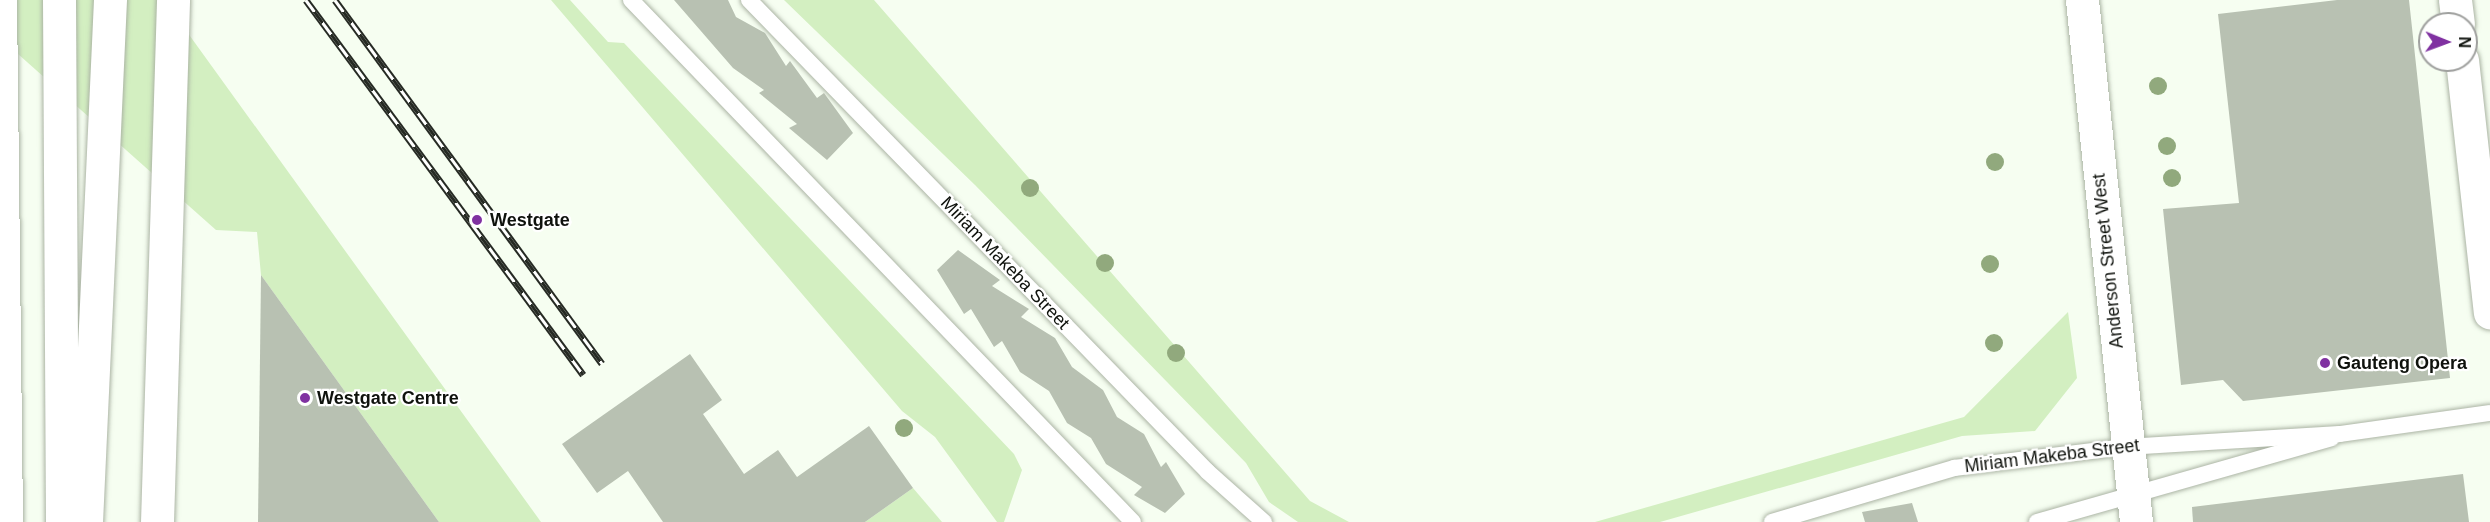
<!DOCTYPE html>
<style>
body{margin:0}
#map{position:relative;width:2490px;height:522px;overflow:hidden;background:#f6fef1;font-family:Arial,sans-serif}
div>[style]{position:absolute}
.green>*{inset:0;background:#d3efc1}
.building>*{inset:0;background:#b8c1b2}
.roads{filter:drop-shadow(0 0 2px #abb4a4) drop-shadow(0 0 2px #abb4a4)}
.service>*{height:16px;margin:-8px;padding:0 8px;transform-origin:8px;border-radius:8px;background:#fff}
.primary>*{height:33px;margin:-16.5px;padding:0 16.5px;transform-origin:16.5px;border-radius:16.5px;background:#fff}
.motorway>*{height:33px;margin:-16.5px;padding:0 16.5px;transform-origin:16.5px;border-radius:16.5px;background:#fff}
.rail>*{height:7px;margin-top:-3.5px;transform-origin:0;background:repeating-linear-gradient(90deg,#fff 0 14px,#262a24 0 28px);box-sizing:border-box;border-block:2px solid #262a24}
.trees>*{width:18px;height:18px;margin:-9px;border-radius:50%;background:#91a97d}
.dots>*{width:16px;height:16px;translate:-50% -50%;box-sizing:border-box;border:3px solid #fff;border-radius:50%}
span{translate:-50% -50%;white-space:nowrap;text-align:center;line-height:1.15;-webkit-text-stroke:4.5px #fff;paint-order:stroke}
.poi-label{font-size:18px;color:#0f120d;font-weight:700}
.left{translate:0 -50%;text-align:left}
.street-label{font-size:18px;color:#0f120d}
.north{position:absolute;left:2418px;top:12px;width:60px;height:60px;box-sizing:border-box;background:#fff;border:2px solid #9fa09e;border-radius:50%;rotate:91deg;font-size:16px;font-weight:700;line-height:24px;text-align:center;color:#0f120d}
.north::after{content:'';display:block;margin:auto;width:21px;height:27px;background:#8031a1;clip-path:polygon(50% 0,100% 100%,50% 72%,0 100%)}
</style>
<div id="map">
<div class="green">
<i style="clip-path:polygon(0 0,164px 0,541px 522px,439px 522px,261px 275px,257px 232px,216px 230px,0 38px)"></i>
<i style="clip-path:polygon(551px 0,570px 0,608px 42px,624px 43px,1014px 454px,1022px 470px,1004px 522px,997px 522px,935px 437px,902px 411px)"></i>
<i style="clip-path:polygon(784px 0,874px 0,1310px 501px,1349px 522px,1298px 522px,1269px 502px,1246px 463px,975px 185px)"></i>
<i style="clip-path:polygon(2068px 312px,2077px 378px,2035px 431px,1962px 436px,1660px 522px,1595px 522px,1964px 417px)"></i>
<i style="clip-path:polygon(913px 488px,942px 522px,865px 522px)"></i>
</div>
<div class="building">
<i style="clip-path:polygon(674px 0,728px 0,736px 17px,765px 33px,786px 66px,790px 61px,817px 98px,824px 93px,853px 133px,827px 160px,789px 128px,797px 124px,759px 93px,764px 90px,733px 68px)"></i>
<i style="clip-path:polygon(2337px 0,2409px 0,2450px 378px,2243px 401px,2223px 380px,2181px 385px,2163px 209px,2239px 203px,2218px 14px)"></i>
<i style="clip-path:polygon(958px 250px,1000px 280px,992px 286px,1029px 309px,1021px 317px,1055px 338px,1072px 367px,1103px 390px,1117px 417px,1144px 434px,1161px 467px,1166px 462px,1185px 494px,1165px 513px,1134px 495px,1142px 487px,1106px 464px,1091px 438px,1067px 423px,1049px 391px,1020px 372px,1002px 341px,994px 347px,971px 309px,964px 314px,937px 270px)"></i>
<i style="clip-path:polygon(261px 275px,439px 522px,258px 522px)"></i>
<i style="clip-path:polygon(690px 354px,722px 400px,703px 414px,744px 474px,778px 450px,797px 477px,869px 426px,913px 488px,865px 522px,663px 522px,628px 471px,597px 493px,562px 444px)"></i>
<i style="clip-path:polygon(2463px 474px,2469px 522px,2193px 522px,2192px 507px)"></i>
<i style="clip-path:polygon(1912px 503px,1918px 522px,1865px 522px,1862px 512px)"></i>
</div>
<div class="roads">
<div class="service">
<i style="left:631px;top:0;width:724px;rotate:46.12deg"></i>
<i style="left:749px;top:0;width:658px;rotate:45.8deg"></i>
<i style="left:1208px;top:472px;width:75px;rotate:41.8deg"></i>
<i style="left:1772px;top:522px;width:190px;rotate:-16.5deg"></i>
<i style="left:1954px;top:468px;width:173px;rotate:-7deg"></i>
<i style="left:2126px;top:447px;width:214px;rotate:-3.5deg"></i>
<i style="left:2340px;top:434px;width:151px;rotate:-8deg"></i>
<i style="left:2037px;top:522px;width:306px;rotate:-15.9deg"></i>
</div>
<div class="primary">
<i style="left:2082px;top:0;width:525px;rotate:84.09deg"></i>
<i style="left:2455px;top:0;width:24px;rotate:83deg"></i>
<i style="left:2462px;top:60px;width:254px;rotate:83.7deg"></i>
</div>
<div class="motorway">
<i style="left:0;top:0;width:522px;rotate:89.34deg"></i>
<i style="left:59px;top:0;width:522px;rotate:89.67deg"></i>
<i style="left:86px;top:522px;width:523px;rotate:-87.37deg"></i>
<i style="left:157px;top:522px;width:522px;rotate:-88.24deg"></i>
</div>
</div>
<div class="rail">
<i style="left:306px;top:0;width:466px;rotate:53.5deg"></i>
<i style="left:335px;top:0;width:451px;rotate:53.7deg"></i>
</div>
<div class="trees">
<i style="left:2158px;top:86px"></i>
<i style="left:2167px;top:146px"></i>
<i style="left:1995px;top:162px"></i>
<i style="left:2172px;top:178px"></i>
<i style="left:1030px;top:188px"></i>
<i style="left:1105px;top:263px"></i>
<i style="left:1990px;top:264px"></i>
<i style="left:1994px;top:343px"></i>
<i style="left:1176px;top:353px"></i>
<i style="left:904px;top:428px"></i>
</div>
<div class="dots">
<i style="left:477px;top:220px;background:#8031a1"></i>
<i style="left:2325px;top:363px;background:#8031a1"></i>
<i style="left:305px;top:398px;background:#8031a1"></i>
</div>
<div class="poi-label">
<span class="left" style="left:490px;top:220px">Westgate</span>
<span class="left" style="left:2337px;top:363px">Gauteng Opera</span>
<span class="left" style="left:317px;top:398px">Westgate Centre</span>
</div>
<div class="street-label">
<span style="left:2108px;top:261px;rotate:-96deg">Anderson Street West</span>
<span style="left:1005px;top:263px;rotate:46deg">Miriam Makeba Street</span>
<span style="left:2052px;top:456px;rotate:-7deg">Miriam Makeba Street</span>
</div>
<div class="north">N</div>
</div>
